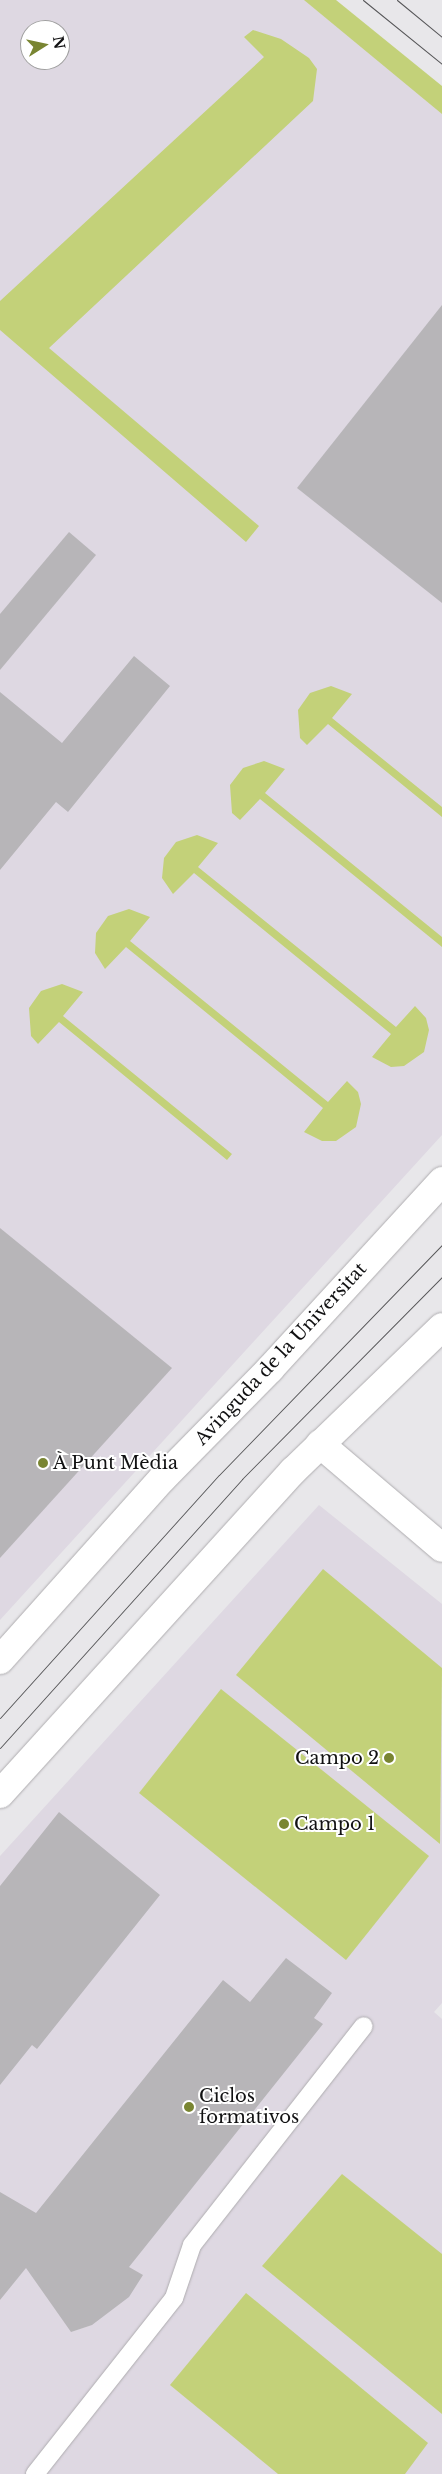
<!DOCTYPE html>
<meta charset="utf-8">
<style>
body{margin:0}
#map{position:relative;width:442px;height:2474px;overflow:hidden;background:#e8e7ea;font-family:"Libre Baskerville",serif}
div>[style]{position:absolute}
.built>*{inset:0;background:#ded8e2}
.green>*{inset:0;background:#c3d179}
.building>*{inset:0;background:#b7b5b8}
.roads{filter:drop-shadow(0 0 1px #aeacaf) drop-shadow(0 0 1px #aeacaf)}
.service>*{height:18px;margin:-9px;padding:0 9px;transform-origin:9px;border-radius:9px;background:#fff}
.minor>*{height:28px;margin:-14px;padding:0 14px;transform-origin:14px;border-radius:14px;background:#fff}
.tertiary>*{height:28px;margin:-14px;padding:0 14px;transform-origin:14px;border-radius:14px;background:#fff}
.tram>*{height:1px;margin:-0.5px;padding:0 0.5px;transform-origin:0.5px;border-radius:0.5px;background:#565658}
.dots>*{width:14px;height:14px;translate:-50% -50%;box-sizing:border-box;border:2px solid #fff;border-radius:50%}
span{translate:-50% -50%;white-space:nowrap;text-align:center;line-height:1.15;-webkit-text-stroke:4px #fff;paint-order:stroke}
.street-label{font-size:18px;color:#111112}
.poi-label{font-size:18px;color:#111112}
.left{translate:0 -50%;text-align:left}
.right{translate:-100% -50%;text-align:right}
.north{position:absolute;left:20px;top:20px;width:50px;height:50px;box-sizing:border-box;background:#fff;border:1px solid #a0a0a0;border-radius:50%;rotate:80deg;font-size:14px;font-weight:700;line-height:20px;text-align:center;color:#111112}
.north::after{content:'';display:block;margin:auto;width:18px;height:22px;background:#798532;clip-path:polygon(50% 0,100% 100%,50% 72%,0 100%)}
</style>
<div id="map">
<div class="built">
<i style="clip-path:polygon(evenodd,0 0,308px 0,442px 109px,442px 1135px,0 1620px,0 0,30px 30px,60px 30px,60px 60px,30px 60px,30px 30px)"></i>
<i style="clip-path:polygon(319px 1505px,442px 1604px,442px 2003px,434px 2012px,442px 2019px,442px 2474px,0 2474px,0 1856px)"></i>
</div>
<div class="green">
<i style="clip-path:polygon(304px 0,336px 0,442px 86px,442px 114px)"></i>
<i style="clip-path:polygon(253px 30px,281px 39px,309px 58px,317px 69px,313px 101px,49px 348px,259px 526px,246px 542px,0 330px,0 301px,264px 57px,244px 37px)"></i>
<i style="clip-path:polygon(331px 686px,352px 694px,332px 718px,442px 807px,442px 817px,328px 724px,307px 745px,300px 738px,298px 710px,310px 693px)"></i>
<i style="clip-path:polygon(264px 761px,285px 769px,265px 793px,442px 937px,442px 947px,260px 799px,240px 820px,232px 813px,230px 785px,243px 768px)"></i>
<i style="clip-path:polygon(197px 835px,218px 843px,198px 867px,396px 1027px,415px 1006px,426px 1018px,429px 1030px,424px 1052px,404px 1066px,391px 1067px,372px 1057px,391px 1034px,194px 873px,173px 894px,162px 878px,164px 858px,176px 842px)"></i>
<i style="clip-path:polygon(129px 909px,150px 917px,130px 941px,328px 1102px,347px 1081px,358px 1092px,361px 1104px,356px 1127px,336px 1141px,322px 1141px,304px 1132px,323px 1108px,126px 947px,105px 969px,95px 953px,96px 933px,108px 916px)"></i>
<i style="clip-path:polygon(62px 984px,83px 992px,63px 1016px,232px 1154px,227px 1160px,59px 1022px,38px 1044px,31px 1036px,29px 1008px,41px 991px)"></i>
<i style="clip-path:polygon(323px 1569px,442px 1668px,440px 1844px,236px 1675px)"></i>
<i style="clip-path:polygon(221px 1689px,429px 1856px,346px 1960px,139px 1793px)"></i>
<i style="clip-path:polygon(342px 2174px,442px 2254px,442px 2414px,262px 2266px)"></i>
<i style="clip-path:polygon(246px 2293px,428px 2443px,405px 2474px,278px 2474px,170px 2385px)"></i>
</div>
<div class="building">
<i style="clip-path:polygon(442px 305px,442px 603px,297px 488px)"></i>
<i style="clip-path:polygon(69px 532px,96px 555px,0 670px,0 614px)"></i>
<i style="clip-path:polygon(134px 656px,170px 686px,68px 812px,56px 802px,0 870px,0 692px,62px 743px)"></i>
<i style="clip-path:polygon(0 1228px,172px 1368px,0 1558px)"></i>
<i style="clip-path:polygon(59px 1812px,160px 1895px,37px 2049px,32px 2045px,0 2085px,0 1886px)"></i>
<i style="clip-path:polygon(286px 1958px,332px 1993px,314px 2018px,323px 2024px,129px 2267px,143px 2275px,129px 2297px,92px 2325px,71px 2332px,26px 2268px,0 2300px,0 2192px,36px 2213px,223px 1980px,250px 2002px)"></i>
</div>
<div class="roads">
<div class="service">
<i style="left:35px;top:2474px;width:224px;rotate:-51.7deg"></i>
<i style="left:174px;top:2298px;width:56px;rotate:-71.2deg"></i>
<i style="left:192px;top:2245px;width:278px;rotate:-51.9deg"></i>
</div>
<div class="minor">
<i style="left:320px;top:1444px;width:160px;rotate:40.4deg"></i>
</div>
<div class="tertiary">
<i style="left:0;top:1660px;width:244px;rotate:-48.2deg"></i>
<i style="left:163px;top:1478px;width:153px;rotate:-45.5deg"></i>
<i style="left:270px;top:1369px;width:255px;rotate:-47.5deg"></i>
<i style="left:0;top:1794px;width:436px;rotate:-47.8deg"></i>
<i style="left:293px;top:1471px;width:207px;rotate:-44deg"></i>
</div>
</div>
<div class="tram">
<i style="left:363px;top:0;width:102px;rotate:39deg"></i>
<i style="left:397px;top:0;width:58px;rotate:39.4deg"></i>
<i style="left:0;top:1718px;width:327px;rotate:-48deg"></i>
<i style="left:219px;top:1475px;width:320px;rotate:-45.9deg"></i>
<i style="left:0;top:1748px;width:362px;rotate:-48deg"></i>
<i style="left:242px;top:1479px;width:284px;rotate:-45.3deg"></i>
</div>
<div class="dots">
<i style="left:43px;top:1463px;background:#798532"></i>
<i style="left:389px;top:1758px;background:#798532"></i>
<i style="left:284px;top:1824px;background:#798532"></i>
<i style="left:189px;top:2107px;background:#798532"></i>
</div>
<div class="street-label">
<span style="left:281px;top:1354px;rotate:-47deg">Avinguda de la Universitat</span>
</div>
<div class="poi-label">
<span class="left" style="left:53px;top:1463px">À Punt Mèdia</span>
<span class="right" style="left:379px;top:1758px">Campo 2</span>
<span class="left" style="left:294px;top:1824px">Campo 1</span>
<span class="left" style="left:199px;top:2107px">Ciclos<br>formativos</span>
</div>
<div class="north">N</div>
</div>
